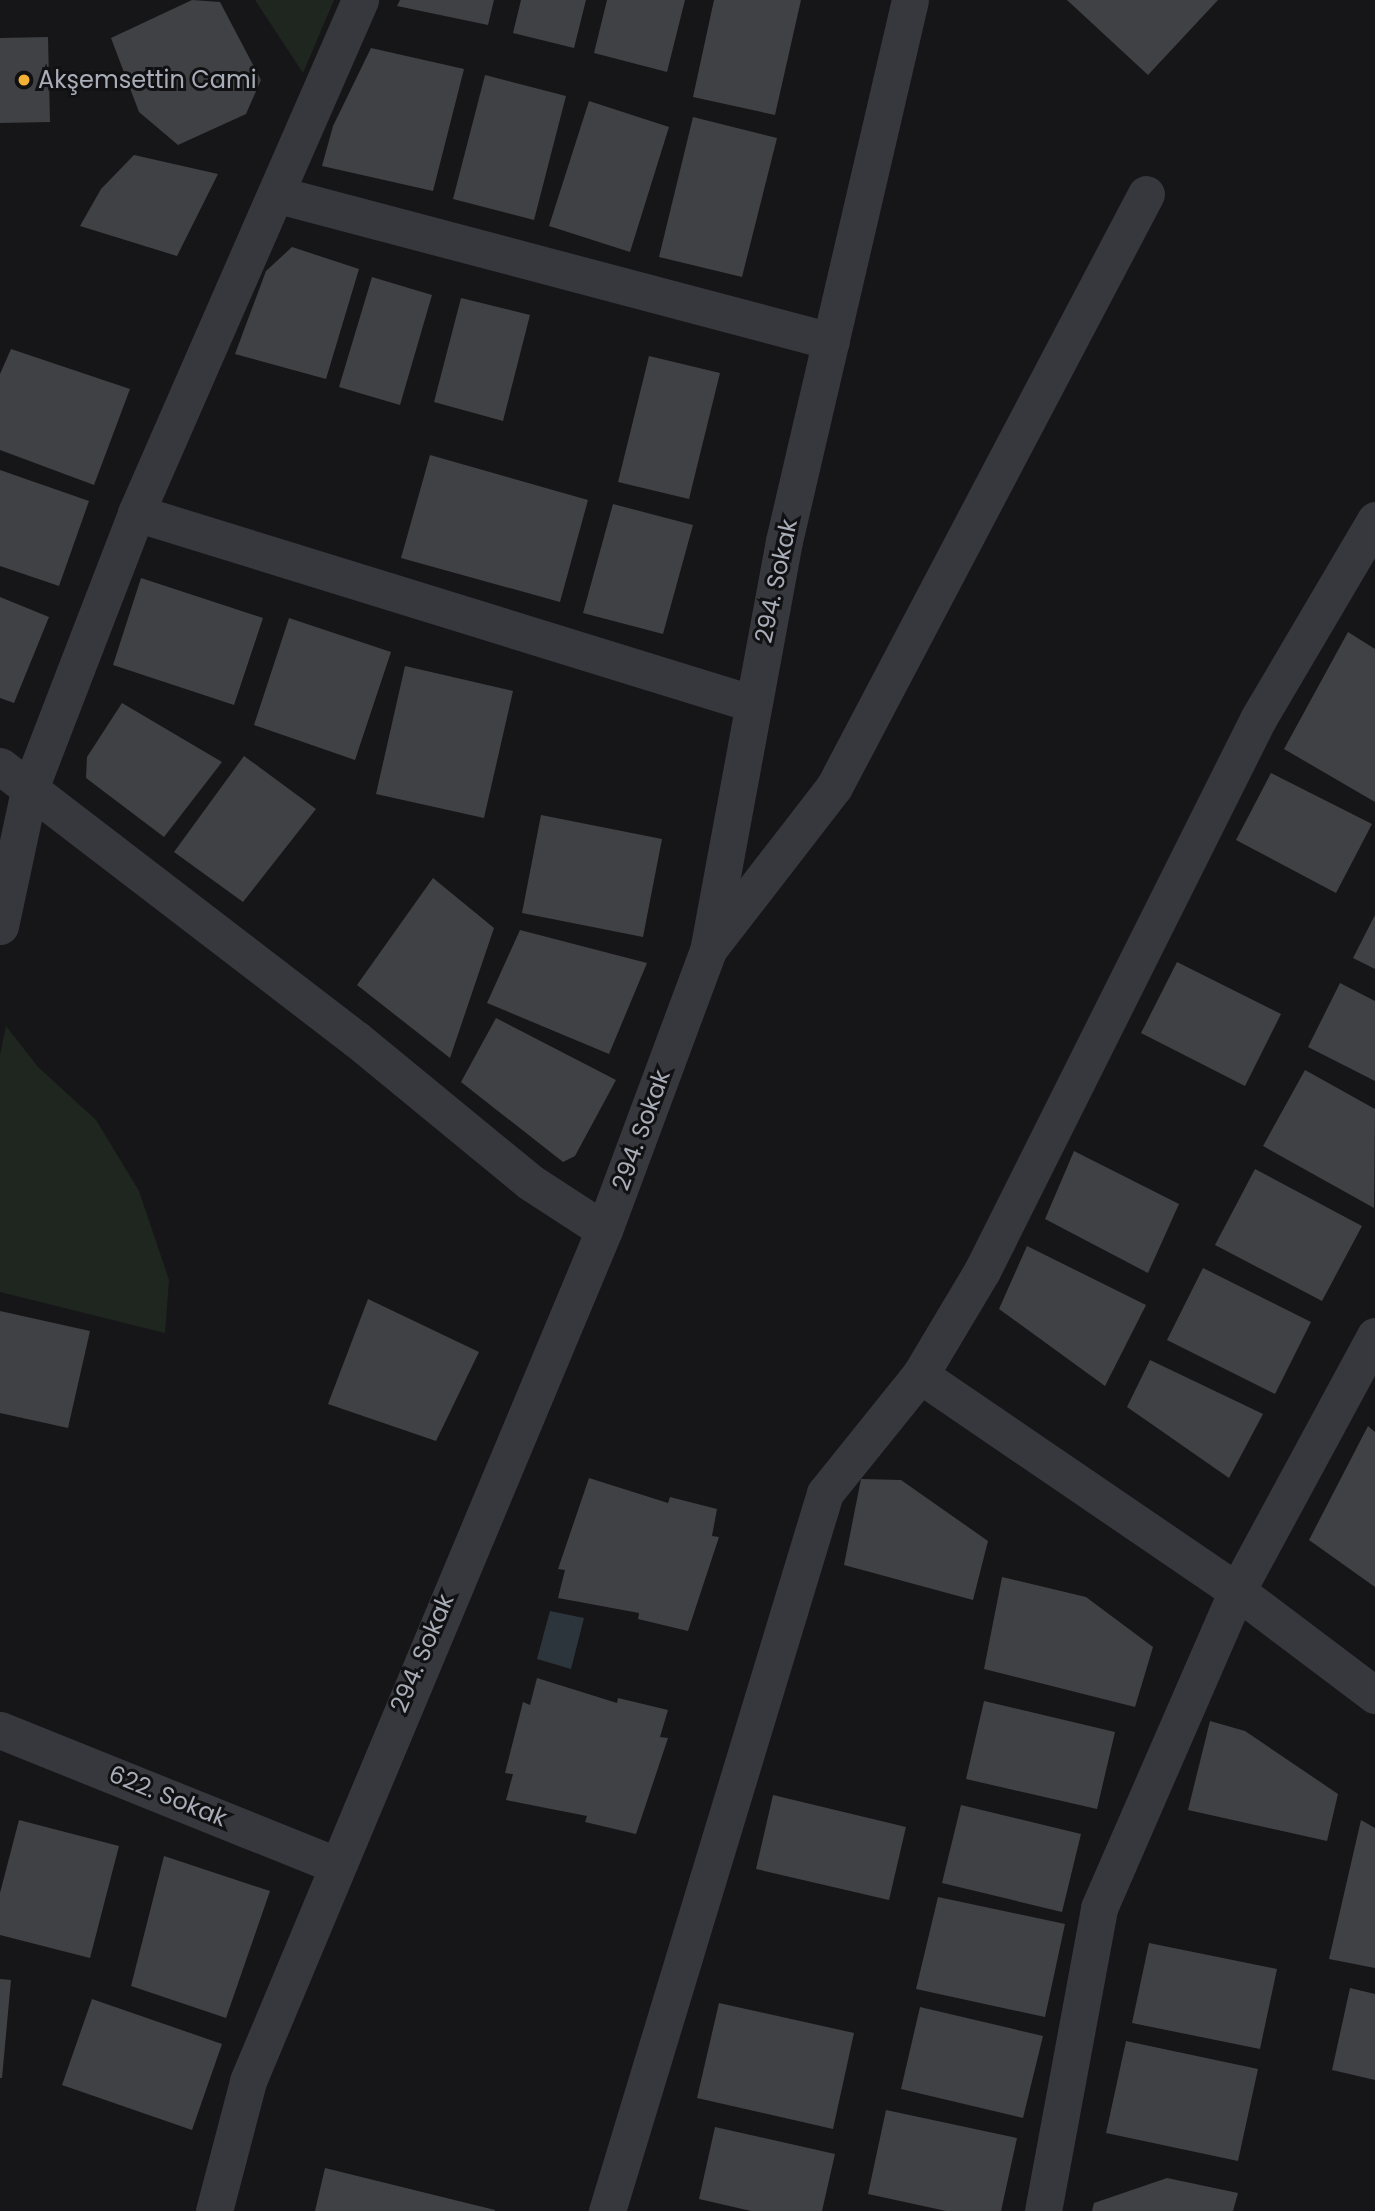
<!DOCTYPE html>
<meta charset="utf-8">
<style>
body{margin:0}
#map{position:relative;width:1375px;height:2211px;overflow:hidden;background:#161618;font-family:Poppins,sans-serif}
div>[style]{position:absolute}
.green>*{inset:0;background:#1e261f}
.water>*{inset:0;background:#2c353c}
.building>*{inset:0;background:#404145}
.street>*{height:37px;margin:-18.5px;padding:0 18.5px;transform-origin:18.5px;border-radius:18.5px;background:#37383d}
.dots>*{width:19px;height:19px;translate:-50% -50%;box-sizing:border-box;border:4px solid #111113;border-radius:50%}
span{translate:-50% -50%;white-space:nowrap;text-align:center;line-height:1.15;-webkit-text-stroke:6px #111113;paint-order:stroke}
.poi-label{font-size:24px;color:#a8adb8}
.left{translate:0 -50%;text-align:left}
.street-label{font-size:24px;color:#a8adb8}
</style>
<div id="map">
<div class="green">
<i style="clip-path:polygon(255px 0,334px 0,303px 73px)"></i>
<i style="clip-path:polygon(6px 1026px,38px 1067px,96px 1120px,139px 1191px,169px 1280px,165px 1333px,0 1292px,0 1055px)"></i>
</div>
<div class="water">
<i style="clip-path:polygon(550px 1611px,584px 1618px,571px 1669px,537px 1659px)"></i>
</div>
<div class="building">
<i style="clip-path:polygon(192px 0,220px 2px,261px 80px,246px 114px,178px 145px,139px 112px,111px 38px)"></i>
<i style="clip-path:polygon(400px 0,494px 0,488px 25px,397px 6px)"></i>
<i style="clip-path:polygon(521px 0,586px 0,574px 48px,513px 33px)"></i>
<i style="clip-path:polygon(607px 0,685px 0,667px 72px,594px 53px)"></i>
<i style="clip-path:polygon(714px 0,801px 0,775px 115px,693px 97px)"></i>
<i style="clip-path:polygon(1067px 0,1218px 0,1148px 75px)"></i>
<i style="clip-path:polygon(48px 37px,50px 122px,0 123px,0 38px)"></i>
<i style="clip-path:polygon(371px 48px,464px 69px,433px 191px,322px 166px,333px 126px)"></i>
<i style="clip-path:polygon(485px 75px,566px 96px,534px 220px,453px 199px)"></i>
<i style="clip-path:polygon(589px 101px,669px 127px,630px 252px,549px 226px)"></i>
<i style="clip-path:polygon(693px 117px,777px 138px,742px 277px,659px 257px)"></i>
<i style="clip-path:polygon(134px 155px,218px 174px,177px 256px,80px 226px,101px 189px)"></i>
<i style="clip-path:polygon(292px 247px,359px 269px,326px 379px,235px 354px,266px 271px)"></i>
<i style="clip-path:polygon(372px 277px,432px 295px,400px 405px,339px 387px)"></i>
<i style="clip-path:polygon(461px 298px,530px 315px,503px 421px,434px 402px)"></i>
<i style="clip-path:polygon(11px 349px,130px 389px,94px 485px,0 450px,0 374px)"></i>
<i style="clip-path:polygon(649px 356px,720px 373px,689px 499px,618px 482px)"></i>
<i style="clip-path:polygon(430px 455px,588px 500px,560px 602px,401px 558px)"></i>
<i style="clip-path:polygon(0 470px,89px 501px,59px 586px,0 566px)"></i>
<i style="clip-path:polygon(613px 504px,693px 525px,663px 634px,583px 613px)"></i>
<i style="clip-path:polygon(141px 578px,263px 618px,234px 705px,113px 665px)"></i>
<i style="clip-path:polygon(0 597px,49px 617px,14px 703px,0 698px)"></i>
<i style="clip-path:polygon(289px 618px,391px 652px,355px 760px,254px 725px)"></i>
<i style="clip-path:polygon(1348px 632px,1375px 649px,1375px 802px,1284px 749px)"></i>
<i style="clip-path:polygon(405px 666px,513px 691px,484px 818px,376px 794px)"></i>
<i style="clip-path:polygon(122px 703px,222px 762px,164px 837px,86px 778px,87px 757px)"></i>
<i style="clip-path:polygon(244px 756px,316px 809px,243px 902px,174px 852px)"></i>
<i style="clip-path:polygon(1271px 773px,1372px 824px,1336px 893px,1236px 840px)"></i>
<i style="clip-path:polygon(541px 815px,662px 839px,643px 937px,522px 913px)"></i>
<i style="clip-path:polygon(433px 878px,494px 928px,450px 1058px,357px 985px)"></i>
<i style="clip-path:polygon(1375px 915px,1375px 969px,1353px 958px)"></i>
<i style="clip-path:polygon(520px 930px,647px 963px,609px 1054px,487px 1003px)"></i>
<i style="clip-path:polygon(1177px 962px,1281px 1014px,1245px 1086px,1141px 1033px)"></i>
<i style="clip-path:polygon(1340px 983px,1375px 1001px,1375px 1081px,1308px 1047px)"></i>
<i style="clip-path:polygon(496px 1018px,616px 1080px,575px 1156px,563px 1162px,461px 1082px)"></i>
<i style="clip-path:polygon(1305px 1070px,1375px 1109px,1374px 1208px,1263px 1146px)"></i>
<i style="clip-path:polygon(1074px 1151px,1179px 1204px,1148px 1273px,1045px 1219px)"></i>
<i style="clip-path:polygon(1255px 1169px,1362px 1226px,1322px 1301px,1215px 1245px)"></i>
<i style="clip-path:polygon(1027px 1246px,1146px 1305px,1105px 1386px,999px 1309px)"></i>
<i style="clip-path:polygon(1203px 1268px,1311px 1322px,1275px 1394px,1167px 1340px)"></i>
<i style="clip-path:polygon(368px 1299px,479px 1352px,436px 1441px,328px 1404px)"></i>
<i style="clip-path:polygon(0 1311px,90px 1331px,68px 1428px,0 1413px)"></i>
<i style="clip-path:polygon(1150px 1360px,1263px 1414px,1229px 1478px,1127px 1407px)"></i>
<i style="clip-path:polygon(1368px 1426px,1375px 1432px,1375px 1587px,1309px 1540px)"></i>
<i style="clip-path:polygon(589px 1478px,668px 1503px,670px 1497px,717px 1509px,712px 1536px,719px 1537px,688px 1631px,638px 1619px,639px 1613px,558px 1598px,565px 1570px,558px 1569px)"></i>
<i style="clip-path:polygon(861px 1479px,901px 1480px,988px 1541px,973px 1600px,844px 1565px)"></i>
<i style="clip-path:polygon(1002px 1577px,1086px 1597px,1153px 1647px,1135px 1707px,984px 1669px)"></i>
<i style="clip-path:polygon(537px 1678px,617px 1703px,618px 1698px,668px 1710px,660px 1737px,668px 1738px,636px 1834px,585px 1822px,587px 1816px,506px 1800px,513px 1774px,505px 1773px,523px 1702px,530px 1705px)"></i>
<i style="clip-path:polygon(984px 1701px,1115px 1732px,1097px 1809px,966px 1779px)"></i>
<i style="clip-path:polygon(1210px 1721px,1245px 1731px,1338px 1794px,1327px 1841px,1188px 1810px)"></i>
<i style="clip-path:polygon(773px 1795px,906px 1827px,889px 1900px,756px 1869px)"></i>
<i style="clip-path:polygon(961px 1805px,1081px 1834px,1062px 1912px,942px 1883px)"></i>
<i style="clip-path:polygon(19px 1820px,119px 1846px,90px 1958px,0 1935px,0 1893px)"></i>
<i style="clip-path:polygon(1361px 1820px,1375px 1828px,1375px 1968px,1329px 1959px)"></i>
<i style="clip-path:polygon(164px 1856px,270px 1891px,226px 2018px,131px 1986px)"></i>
<i style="clip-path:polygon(938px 1897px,1065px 1924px,1045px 2017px,916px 1989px)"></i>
<i style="clip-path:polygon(1149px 1943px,1277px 1969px,1260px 2049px,1132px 2023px)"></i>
<i style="clip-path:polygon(0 1979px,11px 1980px,2px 2078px,0 2078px)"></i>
<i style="clip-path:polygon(1350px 1988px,1375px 1994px,1375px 2080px,1332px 2070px)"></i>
<i style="clip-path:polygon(92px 1999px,222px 2044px,192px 2130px,62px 2085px)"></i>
<i style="clip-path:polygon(719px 2003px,854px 2033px,833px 2129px,697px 2098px)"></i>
<i style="clip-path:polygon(920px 2007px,1043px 2036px,1023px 2118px,901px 2089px)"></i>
<i style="clip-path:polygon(1126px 2041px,1258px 2069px,1238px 2161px,1106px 2133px)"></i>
<i style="clip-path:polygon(886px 2110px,1017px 2138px,1001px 2211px,946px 2211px,868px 2194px)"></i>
<i style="clip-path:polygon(715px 2127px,835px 2154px,822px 2211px,751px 2211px,699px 2199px)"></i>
<i style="clip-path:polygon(325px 2168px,495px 2210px,495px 2211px,315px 2211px)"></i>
<i style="clip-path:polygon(1167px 2178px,1238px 2193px,1233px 2211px,1092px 2211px,1094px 2203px)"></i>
</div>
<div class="street">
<i style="left:279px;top:195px;width:571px;rotate:14.82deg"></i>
<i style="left:136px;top:513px;width:644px;rotate:17.17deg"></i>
<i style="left:0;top:766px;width:449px;rotate:37.5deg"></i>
<i style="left:356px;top:1039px;width:225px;rotate:39.4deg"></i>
<i style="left:530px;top:1182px;width:88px;rotate:33deg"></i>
<i style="left:0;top:926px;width:138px;rotate:-77.9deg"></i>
<i style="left:29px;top:791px;width:298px;rotate:-68.9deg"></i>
<i style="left:136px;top:513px;width:560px;rotate:-66.41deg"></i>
<i style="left:711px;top:946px;width:201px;rotate:-52.3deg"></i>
<i style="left:834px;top:787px;width:670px;rotate:-62.25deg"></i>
<i style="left:920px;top:1375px;width:384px;rotate:34.3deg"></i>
<i style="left:1237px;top:1591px;width:173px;rotate:37deg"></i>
<i style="left:0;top:1730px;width:361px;rotate:21.9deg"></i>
<i style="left:214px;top:2211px;width:134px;rotate:-75.3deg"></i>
<i style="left:248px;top:2081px;width:922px;rotate:-67.3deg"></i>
<i style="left:604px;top:1230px;width:298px;rotate:-69.6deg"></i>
<i style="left:708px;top:951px;width:417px;rotate:-79.5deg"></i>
<i style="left:784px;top:541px;width:555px;rotate:-76.89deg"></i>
<i style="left:607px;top:2211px;width:750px;rotate:-73.11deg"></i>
<i style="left:825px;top:1493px;width:151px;rotate:-51.2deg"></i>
<i style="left:920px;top:1375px;width:121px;rotate:-59.2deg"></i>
<i style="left:982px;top:1271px;width:617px;rotate:-63.43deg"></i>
<i style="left:1258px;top:719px;width:231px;rotate:-59.5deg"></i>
<i style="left:1043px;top:2211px;width:308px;rotate:-79.5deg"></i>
<i style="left:1099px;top:1908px;width:346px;rotate:-66.5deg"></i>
<i style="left:1237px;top:1591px;width:290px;rotate:-61.6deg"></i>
</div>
<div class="dots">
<i style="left:24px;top:80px;background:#f2b134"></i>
</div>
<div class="poi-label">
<span class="left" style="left:38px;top:80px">Akşemsettin Cami</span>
</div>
<div class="street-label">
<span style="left:776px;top:581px;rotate:-78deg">294. Sokak</span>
<span style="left:641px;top:1130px;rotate:-70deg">294. Sokak</span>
<span style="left:422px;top:1653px;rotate:-67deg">294. Sokak</span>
<span style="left:168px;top:1796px;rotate:22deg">622. Sokak</span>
</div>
</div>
